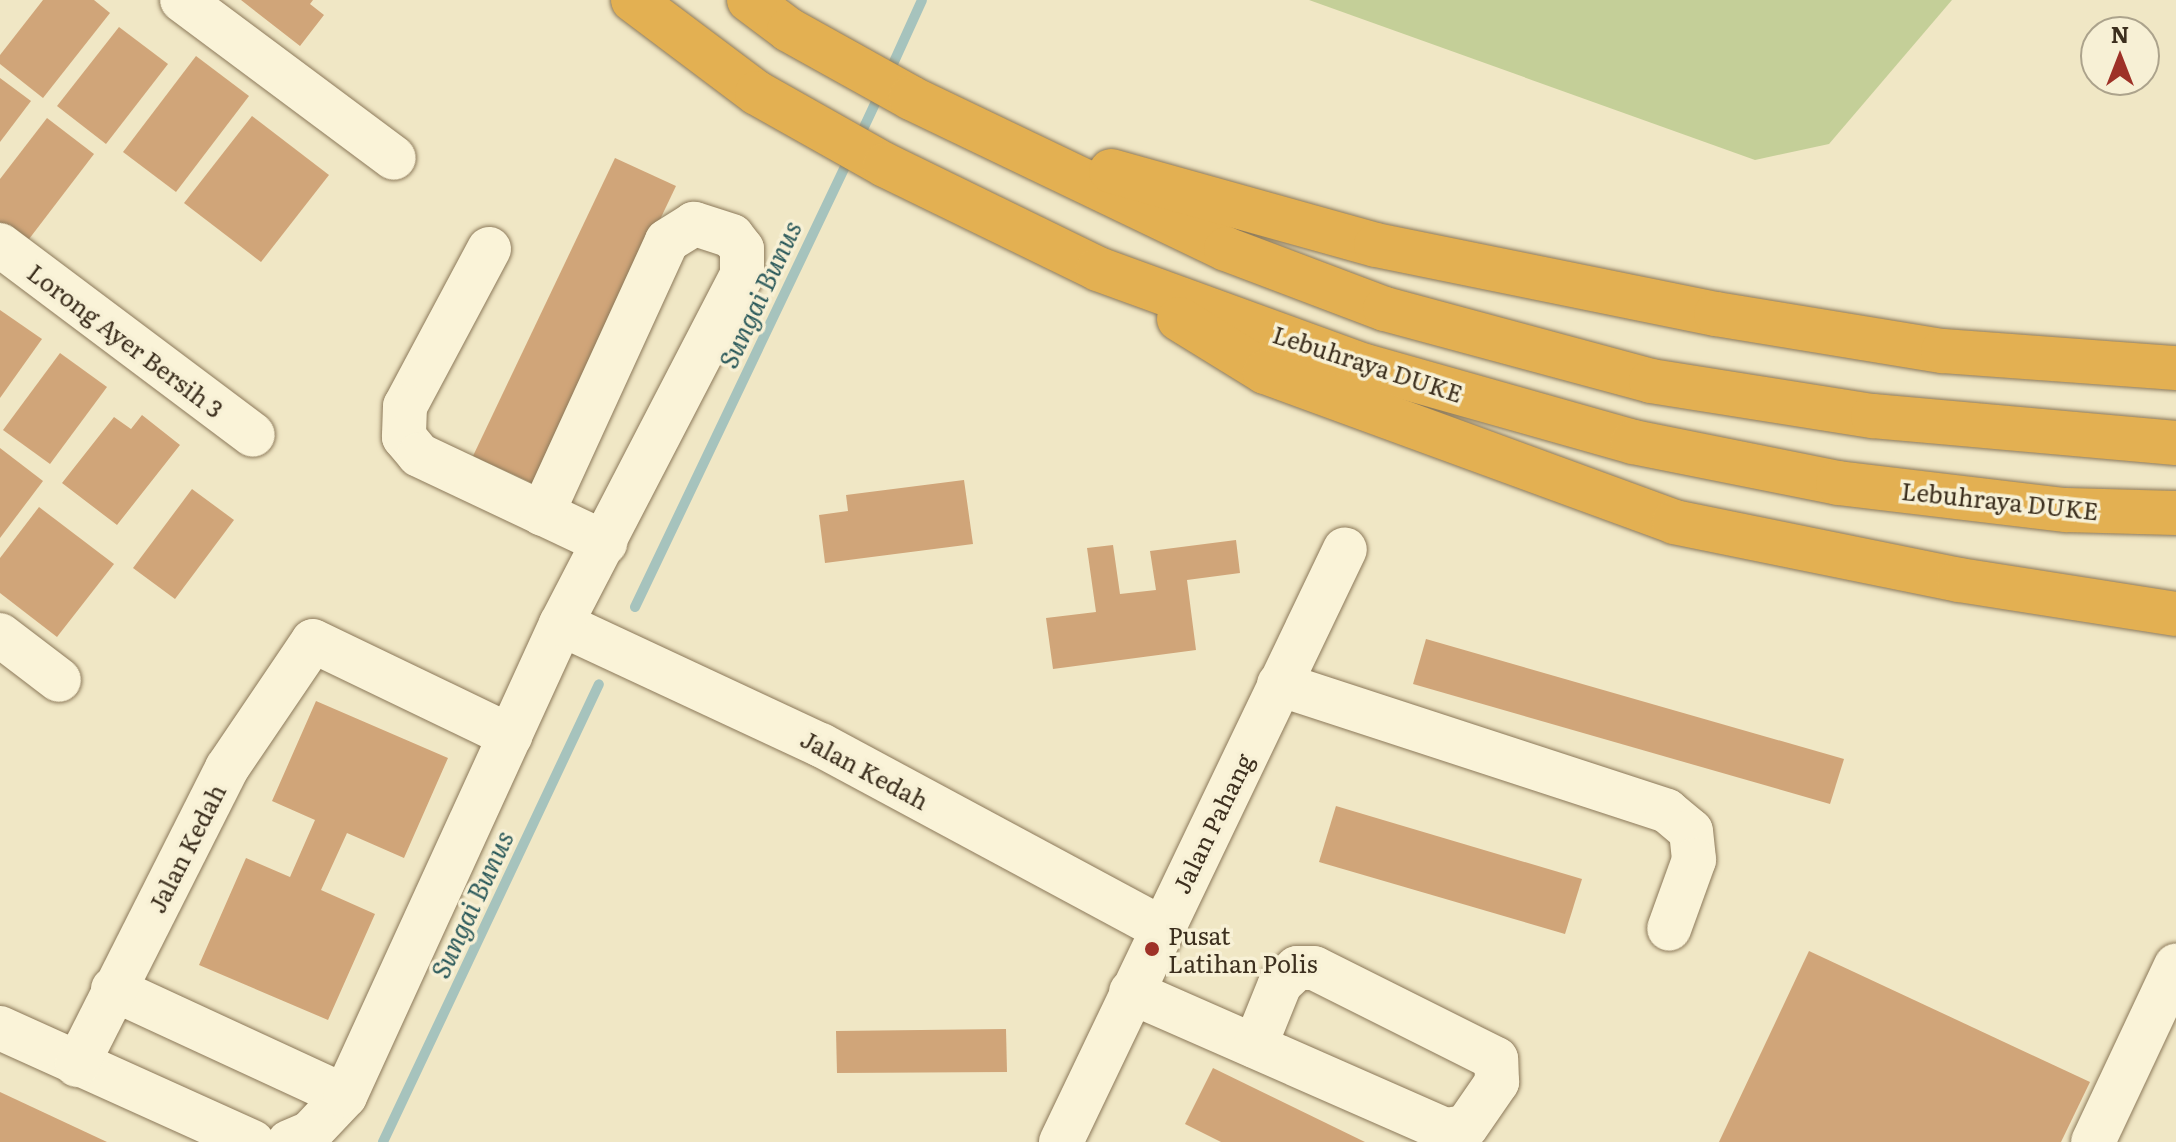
<!DOCTYPE html>
<style>
body{margin:0}
#map{position:relative;width:2176px;height:1142px;overflow:hidden;background:#f0e7c5;font-family:Literata,serif}
div>[style]{position:absolute}
.green>*{inset:0;background:#c4cf98}
.stream>*{height:10px;margin:-5px;padding:0 5px;transform-origin:5px;border-radius:5px;background:#a6c3bd}
.building>*{inset:0;background:#d0a579}
.roads{filter:drop-shadow(0 0 2px #8c795a) drop-shadow(0 0 2px #8c795a)}
.minor>*{height:44px;margin:-22px;padding:0 22px;transform-origin:22px;border-radius:22px;background:#faf3d8}
.highway>*{height:44px;margin:-22px;padding:0 22px;transform-origin:22px;border-radius:22px;background:#e3b052}
.dots>*{width:22px;height:22px;translate:-50% -50%;box-sizing:border-box;border:4px solid #f7f0d5;border-radius:50%}
span{translate:-50% -50%;white-space:nowrap;text-align:center;line-height:1.15;-webkit-text-stroke:7px #f7f0d5;paint-order:stroke}
.street-label{font-size:24px;color:#3c2f1e}
.poi-label{font-size:24px;color:#3c2f1e}
.left{translate:0 -50%;text-align:left}
.water-label{font-size:26px;color:#2d5b5c;font-style:italic}
.north{position:absolute;left:2080px;top:16px;width:80px;height:80px;box-sizing:border-box;background:#f7f0d5;border:2px solid #aca38c;border-radius:50%;rotate:0deg;font-size:22px;font-weight:700;line-height:32px;text-align:center;color:#3c2f1e}
.north::after{content:'';display:block;margin:auto;width:28px;height:36px;background:#9e3127;clip-path:polygon(50% 0,100% 100%,50% 72%,0 100%)}
</style>
<div id="map">
<div class="green">
<i style="clip-path:polygon(1309px 0,1952px 0,1829px 144px,1755px 160px)"></i>
</div>
<div class="stream">
<i style="left:888px;top:75px;width:82px;rotate:-65.6deg"></i>
<i style="left:858px;top:140px;width:52px;rotate:-64.9deg"></i>
<i style="left:635px;top:607px;width:497px;rotate:-64.5deg"></i>
<i style="left:383px;top:1142px;width:506px;rotate:-64.75deg"></i>
</div>
<div class="building">
<i style="clip-path:polygon(43px 0,94px 0,110px 13px,43px 98px,0 64px,0 55px)"></i>
<i style="clip-path:polygon(241px 0,313px 0,310px 4px,324px 15px,300px 46px)"></i>
<i style="clip-path:polygon(119px 27px,168px 64px,106px 144px,57px 106px)"></i>
<i style="clip-path:polygon(196px 56px,249px 96px,176px 192px,123px 152px)"></i>
<i style="clip-path:polygon(0 78px,31px 101px,0 142px)"></i>
<i style="clip-path:polygon(252px 116px,329px 175px,261px 262px,184px 203px)"></i>
<i style="clip-path:polygon(47px 118px,94px 154px,26px 243px,0 223px,0 179px)"></i>
<i style="clip-path:polygon(615px 158px,676px 186px,534px 484px,473px 456px)"></i>
<i style="clip-path:polygon(0 310px,42px 339px,0 398px)"></i>
<i style="clip-path:polygon(60px 353px,107px 387px,50px 464px,3px 430px)"></i>
<i style="clip-path:polygon(142px 415px,180px 445px,117px 525px,62px 483px,114px 417px,131px 429px)"></i>
<i style="clip-path:polygon(0 448px,43px 481px,0 538px)"></i>
<i style="clip-path:polygon(964px 480px,973px 544px,825px 563px,819px 515px,848px 511px,846px 495px)"></i>
<i style="clip-path:polygon(192px 489px,234px 520px,175px 599px,133px 568px)"></i>
<i style="clip-path:polygon(39px 507px,114px 564px,57px 637px,0 593px,0 558px)"></i>
<i style="clip-path:polygon(1236px 540px,1240px 573px,1187px 580px,1196px 650px,1053px 669px,1046px 618px,1096px 612px,1087px 548px,1113px 545px,1120px 594px,1156px 590px,1150px 551px)"></i>
<i style="clip-path:polygon(1426px 639px,1844px 759px,1830px 804px,1413px 684px)"></i>
<i style="clip-path:polygon(316px 701px,448px 758px,404px 858px,347px 833px,321px 890px,375px 914px,328px 1020px,199px 965px,246px 858px,290px 877px,315px 820px,272px 801px)"></i>
<i style="clip-path:polygon(1336px 806px,1582px 879px,1565px 934px,1319px 862px)"></i>
<i style="clip-path:polygon(1809px 951px,2090px 1082px,2061px 1142px,1719px 1142px)"></i>
<i style="clip-path:polygon(1006px 1029px,1007px 1072px,837px 1073px,836px 1031px)"></i>
<i style="clip-path:polygon(1213px 1068px,1365px 1142px,1221px 1142px,1185px 1124px)"></i>
<i style="clip-path:polygon(0 1092px,107px 1142px,0 1142px)"></i>
</div>
<div class="roads">
<div class="minor">
<i style="left:182px;top:0;width:264px;rotate:36.7deg"></i>
<i style="left:0;top:245px;width:316px;rotate:36.9deg"></i>
<i style="left:489px;top:249px;width:178px;rotate:118.1deg"></i>
<i style="left:405px;top:406px;width:31px;rotate:92deg"></i>
<i style="left:404px;top:437px;width:23px;rotate:50deg"></i>
<i style="left:419px;top:455px;width:206px;rotate:25.3deg"></i>
<i style="left:561px;top:624px;width:287px;rotate:25deg"></i>
<i style="left:821px;top:745px;width:386px;rotate:28.3deg"></i>
<i style="left:0;top:635px;width:74px;rotate:37.3deg"></i>
<i style="left:1279px;top:684px;width:408px;rotate:18.1deg"></i>
<i style="left:1667px;top:811px;width:31px;rotate:40deg"></i>
<i style="left:1691px;top:831px;width:29px;rotate:84deg"></i>
<i style="left:1694px;top:860px;width:73px;rotate:109.9deg"></i>
<i style="left:113px;top:989px;width:255px;rotate:24.8deg"></i>
<i style="left:1131px;top:992px;width:344px;rotate:23.7deg"></i>
<i style="left:1446px;top:1130px;width:20px;rotate:-9deg"></i>
<i style="left:1466px;top:1127px;width:55px;rotate:-55.4deg"></i>
<i style="left:1497px;top:1082px;width:23px;rotate:-92deg"></i>
<i style="left:1496px;top:1059px;width:203px;rotate:-153.4deg"></i>
<i style="left:1314px;top:968px;width:17px;rotate:180deg"></i>
<i style="left:1297px;top:968px;width:23px;rotate:137deg"></i>
<i style="left:1280px;top:984px;width:67px;rotate:112deg"></i>
<i style="left:0;top:1028px;width:277px;rotate:24.3deg"></i>
<i style="left:77px;top:1065px;width:333px;rotate:-63.2deg"></i>
<i style="left:227px;top:768px;width:153px;rotate:-55.9deg"></i>
<i style="left:313px;top:641px;width:219px;rotate:25.7deg"></i>
<i style="left:289px;top:1142px;width:23px;rotate:-23deg"></i>
<i style="left:310px;top:1133px;width:51px;rotate:-46.6deg"></i>
<i style="left:345px;top:1096px;width:519px;rotate:-65.41deg"></i>
<i style="left:561px;top:624px;width:393px;rotate:-62.6deg"></i>
<i style="left:742px;top:275px;width:26px;rotate:-90deg"></i>
<i style="left:742px;top:249px;width:16px;rotate:-128deg"></i>
<i style="left:732px;top:236px;width:40px;rotate:-162deg"></i>
<i style="left:694px;top:224px;width:32px;rotate:148deg"></i>
<i style="left:667px;top:241px;width:300px;rotate:114.6deg"></i>
<i style="left:1061px;top:1142px;width:657px;rotate:-64.41deg"></i>
<i style="left:2093px;top:1142px;width:195px;rotate:-64.8deg"></i>
</div>
<div class="highway">
<i style="left:633px;top:0;width:155px;rotate:36.9deg"></i>
<i style="left:757px;top:93px;width:147px;rotate:29.4deg"></i>
<i style="left:885px;top:165px;width:237px;rotate:26deg"></i>
<i style="left:1098px;top:269px;width:284px;rotate:20deg"></i>
<i style="left:1365px;top:366px;width:279px;rotate:15.8deg"></i>
<i style="left:1633px;top:442px;width:209px;rotate:11.3deg"></i>
<i style="left:1838px;top:483px;width:230px;rotate:6.8deg"></i>
<i style="left:2066px;top:510px;width:110px;rotate:1.6deg"></i>
<i style="left:749px;top:0;width:50px;rotate:36.9deg"></i>
<i style="left:789px;top:30px;width:140px;rotate:29.1deg"></i>
<i style="left:911px;top:98px;width:349px;rotate:25.6deg"></i>
<i style="left:1226px;top:249px;width:170px;rotate:20.7deg"></i>
<i style="left:1385px;top:309px;width:276px;rotate:15.1deg"></i>
<i style="left:1651px;top:381px;width:225px;rotate:9deg"></i>
<i style="left:1873px;top:416px;width:304px;rotate:5.1deg"></i>
<i style="left:1111px;top:171px;width:275px;rotate:15.6deg"></i>
<i style="left:1376px;top:245px;width:347px;rotate:11.5deg"></i>
<i style="left:1716px;top:314px;width:230px;rotate:9.3deg"></i>
<i style="left:1943px;top:351px;width:234px;rotate:4.2deg"></i>
<i style="left:1179px;top:319px;width:101px;rotate:31.6deg"></i>
<i style="left:1265px;top:372px;width:436px;rotate:20.1deg"></i>
<i style="left:1674px;top:522px;width:291px;rotate:11.5deg"></i>
<i style="left:1959px;top:580px;width:220px;rotate:8.9deg"></i>
</div>
</div>
<div class="dots">
<i style="left:1152px;top:949px;background:#9e3127"></i>
</div>
<div class="street-label">
<span style="left:126px;top:340px;rotate:37deg">Lorong Ayer Bersih 3</span>
<span style="left:1368px;top:363px;rotate:18deg">Lebuhraya DUKE</span>
<span style="left:2000px;top:500px;rotate:6deg">Lebuhraya DUKE</span>
<span style="left:865px;top:769px;rotate:28deg">Jalan Kedah</span>
<span style="left:1212px;top:823px;rotate:-64deg">Jalan Pahang</span>
<span style="left:186px;top:848px;rotate:-63deg">Jalan Kedah</span>
</div>
<div class="poi-label">
<span class="left" style="left:1168px;top:949px">Pusat<br>Latihan Polis</span>
</div>
<div class="water-label">
<span style="left:759px;top:294px;rotate:-65deg">Sungai Bunus</span>
<span style="left:471px;top:904px;rotate:-65deg">Sungai Bunus</span>
</div>
<div class="north">N</div>
</div>
